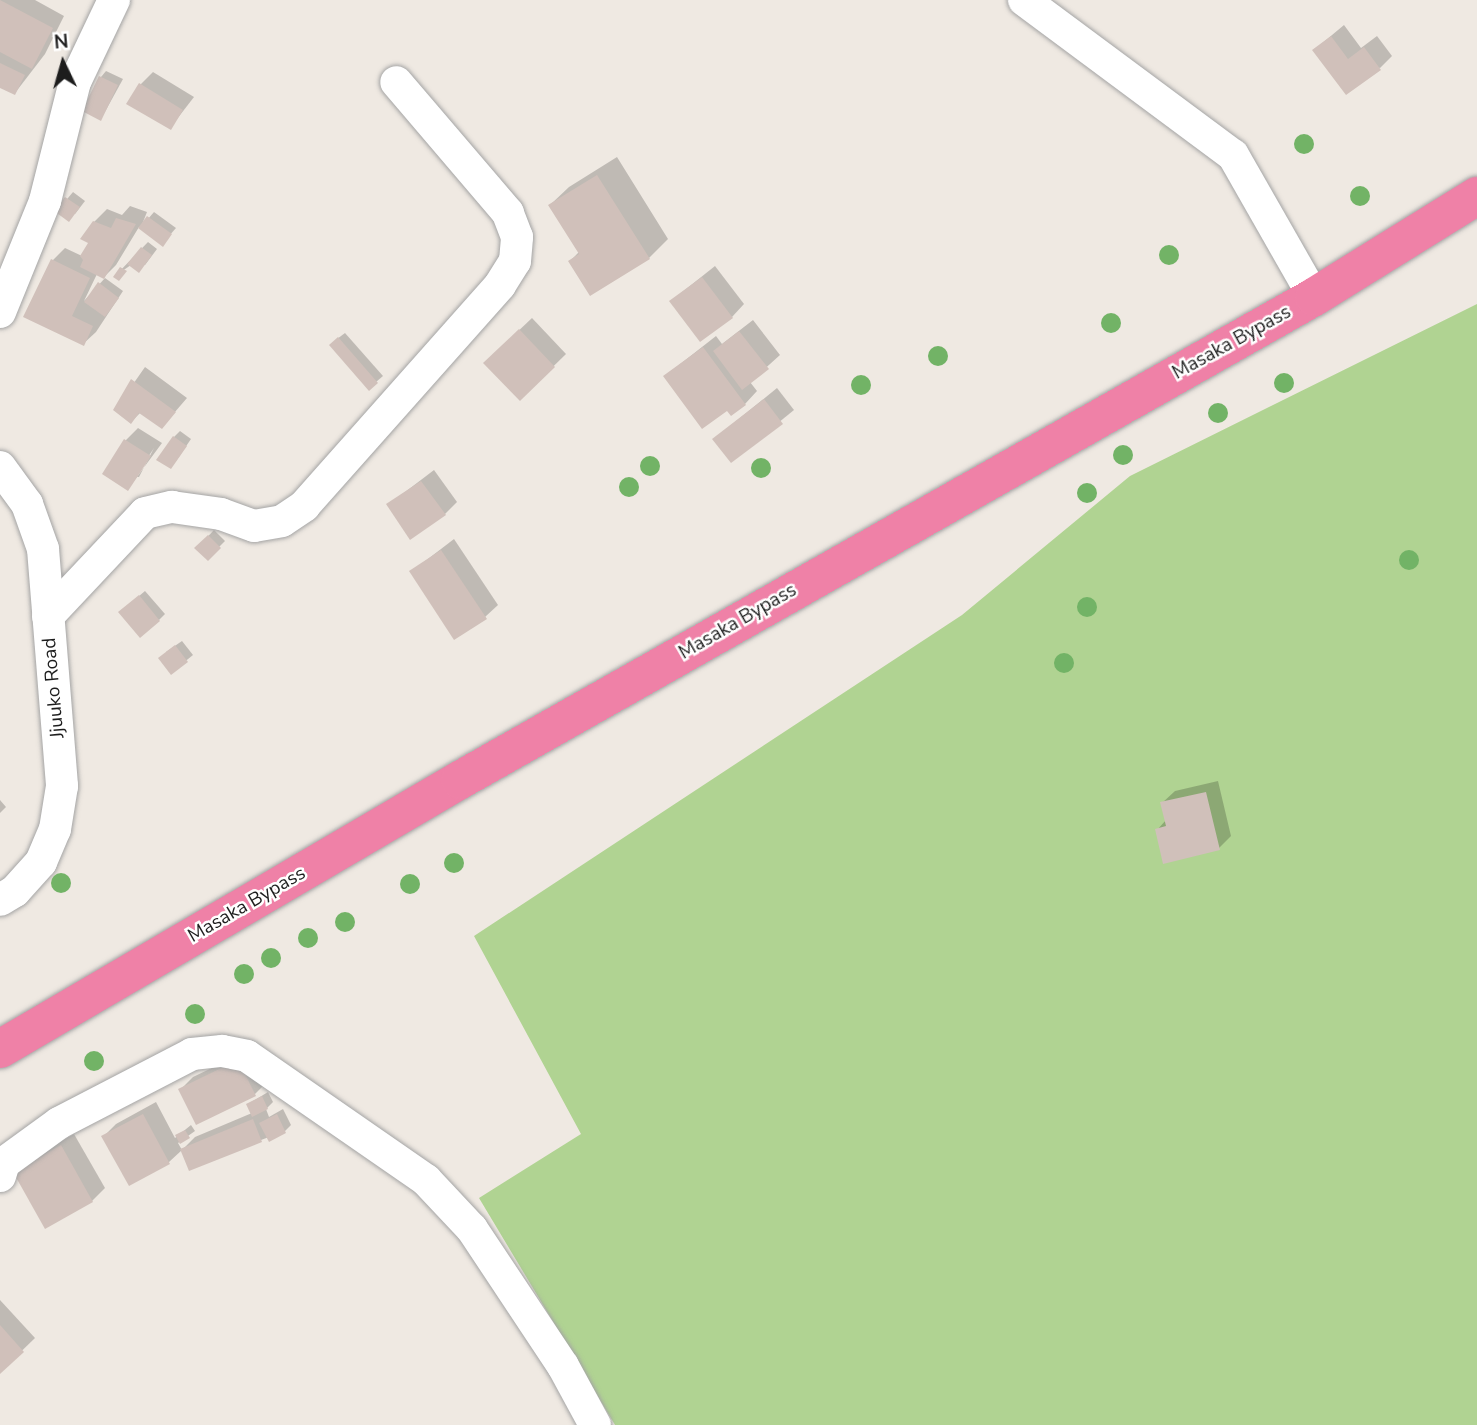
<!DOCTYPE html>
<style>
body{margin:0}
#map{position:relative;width:1477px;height:1425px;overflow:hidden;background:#efe9e2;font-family:"Nunito Sans",sans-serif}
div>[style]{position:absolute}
.forest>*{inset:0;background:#b0d392}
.shadow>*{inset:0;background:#0003}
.building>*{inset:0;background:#d0c0ba}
.roads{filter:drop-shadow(0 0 2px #a4a4a4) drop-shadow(0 0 2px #a4a4a4)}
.minor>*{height:32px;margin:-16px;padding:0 16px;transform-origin:16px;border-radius:16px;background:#fff}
.highway>*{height:38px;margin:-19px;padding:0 19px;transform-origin:19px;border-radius:19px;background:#ef81a7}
.trees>*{width:20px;height:20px;margin:-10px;border-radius:50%;background:#72b366}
span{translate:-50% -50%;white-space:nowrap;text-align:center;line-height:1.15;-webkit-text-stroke:5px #fff;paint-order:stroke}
.street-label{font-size:19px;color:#1d1d1d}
.north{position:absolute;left:28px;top:28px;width:70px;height:70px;-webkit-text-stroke:5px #fff;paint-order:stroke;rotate:355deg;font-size:19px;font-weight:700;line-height:28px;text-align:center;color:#1d1d1d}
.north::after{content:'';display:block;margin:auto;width:24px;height:32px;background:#1d1d1d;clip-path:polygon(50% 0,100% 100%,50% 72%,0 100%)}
</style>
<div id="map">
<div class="forest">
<i style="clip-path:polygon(1477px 304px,1477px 1425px,615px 1425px,479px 1198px,581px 1134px,474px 936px,962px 615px,1130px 476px)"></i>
</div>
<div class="shadow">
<i style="clip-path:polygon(0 0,35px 0,64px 16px,45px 54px,15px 93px,0 86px)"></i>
<i style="clip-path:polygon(1344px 25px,1361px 48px,1377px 36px,1392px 56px,1380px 68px,1314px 50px)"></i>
<i style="clip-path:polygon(106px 71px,123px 79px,101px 119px,101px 77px)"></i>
<i style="clip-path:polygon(153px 72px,194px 97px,170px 128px,140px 85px)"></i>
<i style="clip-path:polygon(617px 157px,668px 239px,649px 258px,570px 261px,579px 252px,550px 205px,569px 187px)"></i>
<i style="clip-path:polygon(73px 192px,85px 201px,75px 214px,57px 211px)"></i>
<i style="clip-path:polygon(130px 206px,147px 212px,141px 227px,154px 212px,176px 228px,162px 244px,139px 227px,116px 265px,104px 277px,97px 274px,84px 301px,105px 278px,123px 291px,96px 332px,83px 344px,25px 316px,53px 260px,65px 248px,82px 256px,91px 242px,94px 222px,107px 209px,122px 215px)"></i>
<i style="clip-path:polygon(148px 242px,157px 249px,145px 265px,131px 265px,115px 276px)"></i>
<i style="clip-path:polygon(715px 266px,744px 304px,732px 317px,671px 301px)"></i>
<i style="clip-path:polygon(532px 318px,566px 354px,520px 399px,497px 351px)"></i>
<i style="clip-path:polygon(753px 320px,780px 355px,750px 382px,757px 391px,745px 404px,727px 408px,665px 376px,716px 336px,722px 344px)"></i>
<i style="clip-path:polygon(345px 333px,383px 376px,369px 388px,337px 339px)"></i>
<i style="clip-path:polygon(145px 367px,187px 398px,162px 427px,141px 412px,131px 422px,115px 410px)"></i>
<i style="clip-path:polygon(777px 388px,794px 410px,731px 461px,714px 439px)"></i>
<i style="clip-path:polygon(evenodd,138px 428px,162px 443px,128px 489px,126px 440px,138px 428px,154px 448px,139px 477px,135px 477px,154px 448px)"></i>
<i style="clip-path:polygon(180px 431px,191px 439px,176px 461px,174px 437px)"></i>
<i style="clip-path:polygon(434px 470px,457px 502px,445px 514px,388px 505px)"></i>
<i style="clip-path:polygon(214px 530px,225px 541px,208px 558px,197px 548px)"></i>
<i style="clip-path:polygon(454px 539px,498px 605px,485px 617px,411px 572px)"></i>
<i style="clip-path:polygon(145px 591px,165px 614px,159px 620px,126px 607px)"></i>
<i style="clip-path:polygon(182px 641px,193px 655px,172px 672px,166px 652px)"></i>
<i style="clip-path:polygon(1218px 781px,1231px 836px,1219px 848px,1157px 830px,1166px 820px,1162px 803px,1175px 791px)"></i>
<i style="clip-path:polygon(0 800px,6px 807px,0 813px)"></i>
<i style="clip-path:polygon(251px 1049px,267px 1082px,255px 1094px,180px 1090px,193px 1077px)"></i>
<i style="clip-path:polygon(268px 1092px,273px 1102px,266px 1109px,269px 1117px,283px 1109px,291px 1125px,285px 1131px,261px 1140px,182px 1150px,169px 1162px,129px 1184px,103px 1137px,116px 1124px,156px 1102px,175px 1138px,191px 1125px,195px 1131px,178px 1143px,182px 1150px,195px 1137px,252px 1113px,248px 1104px)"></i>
<i style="clip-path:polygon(74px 1134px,105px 1188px,92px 1201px,46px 1227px,27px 1160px)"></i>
<i style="clip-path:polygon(0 1300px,35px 1338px,0 1372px)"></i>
</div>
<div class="building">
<i style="clip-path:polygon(0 0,53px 28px,32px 69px,0 52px)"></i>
<i style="clip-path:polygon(1331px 36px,1348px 59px,1364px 47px,1381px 70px,1346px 95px,1312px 50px)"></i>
<i style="clip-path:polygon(0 63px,25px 75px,15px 95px,0 88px)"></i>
<i style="clip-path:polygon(99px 76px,118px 85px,101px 121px,82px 111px)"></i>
<i style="clip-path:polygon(139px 83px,183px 110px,171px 130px,126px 104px)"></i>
<i style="clip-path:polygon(597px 175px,650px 259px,590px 296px,568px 261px,579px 254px,548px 205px)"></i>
<i style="clip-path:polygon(65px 197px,80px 207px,69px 222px,54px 211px)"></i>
<i style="clip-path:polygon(147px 216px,172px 234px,163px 247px,138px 228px)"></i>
<i style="clip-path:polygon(116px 218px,136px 224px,104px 279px,80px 267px,83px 260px,80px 256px,88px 243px,80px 239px,93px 221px,111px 228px)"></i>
<i style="clip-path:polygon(141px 247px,152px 255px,139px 273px,127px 264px)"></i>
<i style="clip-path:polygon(51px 259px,90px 278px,72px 316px,93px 326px,84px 346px,23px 317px)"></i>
<i style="clip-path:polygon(120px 267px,127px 271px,119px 281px,113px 277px)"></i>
<i style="clip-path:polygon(702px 277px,733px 318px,700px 342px,669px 301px)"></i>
<i style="clip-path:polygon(98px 282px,119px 298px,105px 317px,84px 302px)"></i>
<i style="clip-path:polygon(519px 329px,555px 367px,520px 401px,483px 363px)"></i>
<i style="clip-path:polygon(739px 331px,769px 369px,742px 390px,713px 351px)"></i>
<i style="clip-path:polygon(338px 337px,378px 383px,369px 391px,329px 345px)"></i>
<i style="clip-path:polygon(703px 347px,746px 405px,731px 416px,727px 411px,702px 429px,663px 376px)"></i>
<i style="clip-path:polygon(131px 379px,176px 412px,162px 429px,139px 413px,131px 424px,113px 410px)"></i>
<i style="clip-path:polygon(764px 399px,783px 424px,731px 463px,712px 439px)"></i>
<i style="clip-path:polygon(173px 436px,187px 446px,171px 469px,156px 460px)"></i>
<i style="clip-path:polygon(124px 439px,151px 456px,128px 491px,102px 474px)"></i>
<i style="clip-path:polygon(421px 481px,446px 515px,410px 540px,386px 504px)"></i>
<i style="clip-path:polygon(208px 535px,221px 548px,208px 561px,194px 548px)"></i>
<i style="clip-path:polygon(441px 550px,487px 619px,454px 640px,409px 571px)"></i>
<i style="clip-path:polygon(139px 595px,160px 621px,140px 638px,118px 612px)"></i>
<i style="clip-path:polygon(175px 645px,188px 662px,171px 675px,158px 658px)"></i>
<i style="clip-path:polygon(1206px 792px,1220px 850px,1163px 864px,1155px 829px,1166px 826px,1160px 802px)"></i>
<i style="clip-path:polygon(238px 1060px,256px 1096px,196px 1125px,178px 1089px)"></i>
<i style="clip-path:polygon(262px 1096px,268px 1109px,252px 1117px,246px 1104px)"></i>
<i style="clip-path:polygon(143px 1114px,170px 1164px,129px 1186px,101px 1136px)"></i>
<i style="clip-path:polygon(277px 1114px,286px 1133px,269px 1142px,259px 1123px)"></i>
<i style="clip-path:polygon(253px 1119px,262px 1142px,189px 1171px,180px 1149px)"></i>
<i style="clip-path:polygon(185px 1130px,190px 1138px,180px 1144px,175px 1135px)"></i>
<i style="clip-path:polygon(61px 1145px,93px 1202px,45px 1229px,13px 1172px)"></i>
<i style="clip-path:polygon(0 1325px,24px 1352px,0 1374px)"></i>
</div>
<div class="roads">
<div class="minor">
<i style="left:1024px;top:0;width:260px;rotate:36.6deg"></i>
<i style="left:1233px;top:155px;width:163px;rotate:60.3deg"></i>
<i style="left:0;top:312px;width:120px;rotate:-67.9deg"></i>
<i style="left:45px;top:201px;width:123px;rotate:-75.9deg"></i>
<i style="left:75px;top:82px;width:91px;rotate:-64.6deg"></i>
<i style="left:0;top:467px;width:46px;rotate:53.9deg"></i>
<i style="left:27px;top:504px;width:48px;rotate:70.4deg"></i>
<i style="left:43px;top:549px;width:238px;rotate:85.4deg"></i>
<i style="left:62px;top:786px;width:44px;rotate:99.2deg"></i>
<i style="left:55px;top:829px;width:36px;rotate:113deg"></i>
<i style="left:41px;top:862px;width:39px;rotate:132deg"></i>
<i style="left:15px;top:891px;width:17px;rotate:149deg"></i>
<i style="left:48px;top:616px;width:141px;rotate:-46.7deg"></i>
<i style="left:145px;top:513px;width:28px;rotate:-13deg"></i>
<i style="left:172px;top:507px;width:49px;rotate:8.1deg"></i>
<i style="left:221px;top:514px;width:35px;rotate:20deg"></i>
<i style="left:254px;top:526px;width:28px;rotate:-10deg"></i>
<i style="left:282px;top:521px;width:27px;rotate:-34deg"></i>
<i style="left:304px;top:506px;width:295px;rotate:-48.4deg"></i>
<i style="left:500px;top:285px;width:28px;rotate:-58deg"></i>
<i style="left:515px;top:261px;width:24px;rotate:-85deg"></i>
<i style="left:517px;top:237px;width:26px;rotate:-111deg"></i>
<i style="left:508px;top:213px;width:172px;rotate:-130.5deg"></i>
<i style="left:0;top:1176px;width:14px;rotate:-73deg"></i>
<i style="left:4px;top:1163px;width:68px;rotate:-36deg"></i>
<i style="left:59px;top:1123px;width:150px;rotate:-27.4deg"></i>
<i style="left:192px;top:1054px;width:30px;rotate:-6deg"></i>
<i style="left:222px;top:1051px;width:25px;rotate:11deg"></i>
<i style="left:247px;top:1056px;width:218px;rotate:34.7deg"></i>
<i style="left:426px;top:1180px;width:67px;rotate:46.8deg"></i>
<i style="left:472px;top:1229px;width:164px;rotate:56.4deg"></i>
<i style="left:563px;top:1366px;width:67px;rotate:61.5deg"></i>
</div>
<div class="highway">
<i style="left:0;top:1049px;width:533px;rotate:-30.32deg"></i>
<i style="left:460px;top:780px;width:981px;rotate:-29.49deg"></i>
<i style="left:1314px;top:297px;width:192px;rotate:-31.8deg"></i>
</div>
</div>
<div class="trees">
<i style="left:1304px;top:144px"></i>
<i style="left:1360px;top:196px"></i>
<i style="left:1169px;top:255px"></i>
<i style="left:1111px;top:323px"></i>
<i style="left:938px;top:356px"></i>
<i style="left:1284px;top:383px"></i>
<i style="left:861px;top:385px"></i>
<i style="left:1218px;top:413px"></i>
<i style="left:1123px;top:455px"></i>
<i style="left:650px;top:466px"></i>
<i style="left:761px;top:468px"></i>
<i style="left:629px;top:487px"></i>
<i style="left:1087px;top:493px"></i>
<i style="left:1409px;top:560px"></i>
<i style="left:1087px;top:607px"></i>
<i style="left:1064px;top:663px"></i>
<i style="left:454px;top:863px"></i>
<i style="left:61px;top:883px"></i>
<i style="left:410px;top:884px"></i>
<i style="left:345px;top:922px"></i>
<i style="left:308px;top:938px"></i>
<i style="left:271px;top:958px"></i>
<i style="left:244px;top:974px"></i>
<i style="left:195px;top:1014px"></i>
<i style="left:94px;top:1061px"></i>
</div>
<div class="street-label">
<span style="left:1232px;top:343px;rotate:-29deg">Masaka Bypass</span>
<span style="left:738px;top:622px;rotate:-30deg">Masaka Bypass</span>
<span style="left:54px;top:688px;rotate:-95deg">Jjuuko Road</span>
<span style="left:247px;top:905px;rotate:-30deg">Masaka Bypass</span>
</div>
<div class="north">N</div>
</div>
